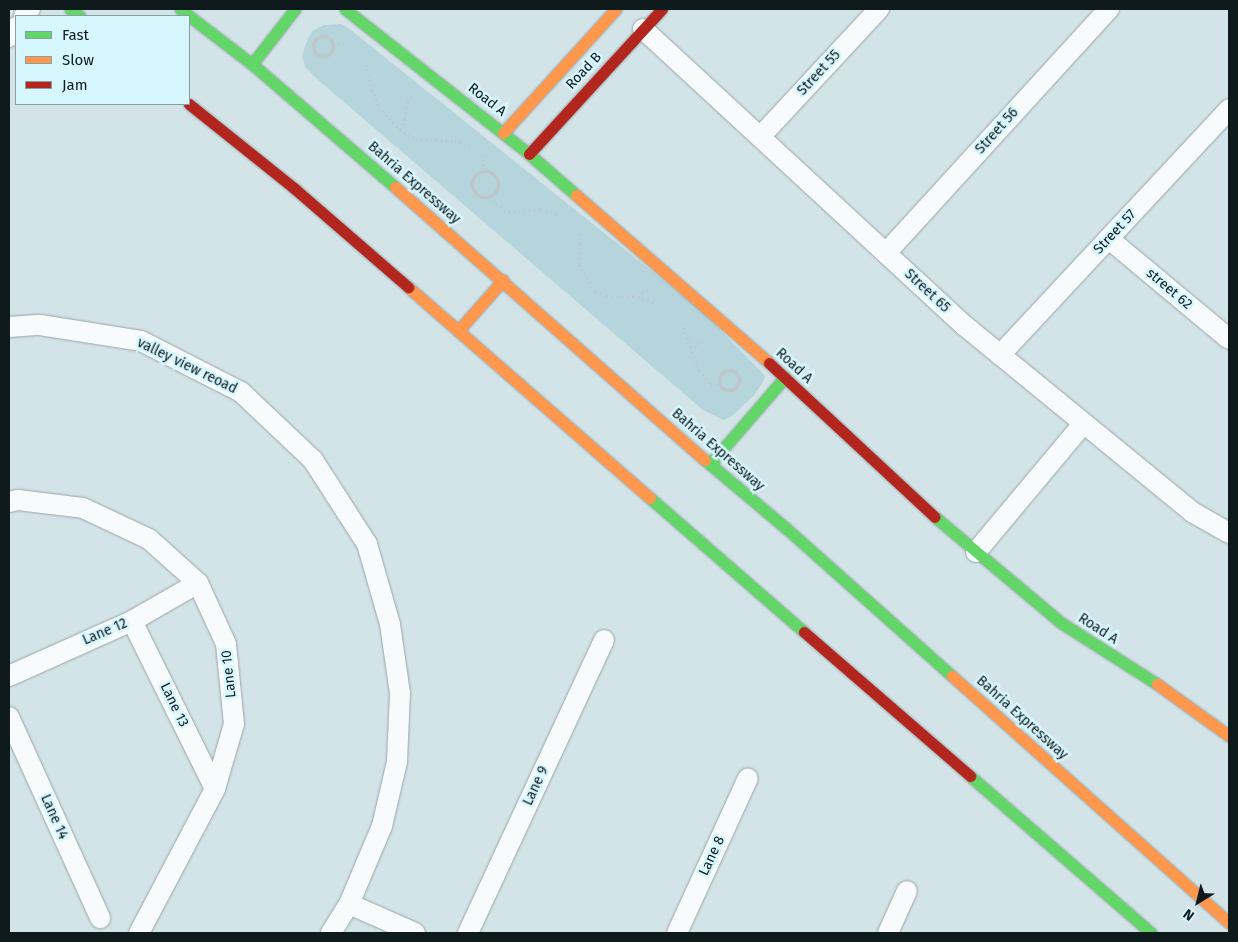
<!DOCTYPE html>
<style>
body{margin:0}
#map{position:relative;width:1238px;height:942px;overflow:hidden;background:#d3e4e8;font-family:"Fira Sans",sans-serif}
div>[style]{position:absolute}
.green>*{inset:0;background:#b6d4db}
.path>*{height:3px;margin-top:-1.5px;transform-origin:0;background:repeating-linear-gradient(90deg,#c0c5c7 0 1px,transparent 0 5px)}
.path>.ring{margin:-1.5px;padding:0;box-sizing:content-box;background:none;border:3px solid #c0c5c7;border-radius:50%}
.roads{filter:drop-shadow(0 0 1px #98a5a8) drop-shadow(0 0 1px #98a5a8)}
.street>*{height:20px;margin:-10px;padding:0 10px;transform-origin:10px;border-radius:10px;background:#f8fbfc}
.fast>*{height:11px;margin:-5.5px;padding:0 5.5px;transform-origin:5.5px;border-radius:5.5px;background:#63d668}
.slow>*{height:11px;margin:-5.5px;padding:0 5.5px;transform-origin:5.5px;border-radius:5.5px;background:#ff974d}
.jam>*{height:11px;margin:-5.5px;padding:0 5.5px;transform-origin:5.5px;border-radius:5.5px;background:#b3261e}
span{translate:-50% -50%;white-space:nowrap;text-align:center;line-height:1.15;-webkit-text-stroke:5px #d7f7ff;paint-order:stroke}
.street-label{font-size:14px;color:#0e1a1c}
.frame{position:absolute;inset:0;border:10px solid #0e1a1c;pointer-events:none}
.legend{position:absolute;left:15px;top:15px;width:175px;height:90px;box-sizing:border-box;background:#d7f7ff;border:1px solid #879fa4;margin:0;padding:6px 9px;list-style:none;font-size:15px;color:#0e1a1c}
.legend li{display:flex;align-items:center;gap:10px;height:25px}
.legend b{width:25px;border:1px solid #879fa4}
.north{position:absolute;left:1173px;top:877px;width:50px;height:50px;-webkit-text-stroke:4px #d7f7ff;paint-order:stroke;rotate:216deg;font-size:14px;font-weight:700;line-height:20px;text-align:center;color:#0e1a1c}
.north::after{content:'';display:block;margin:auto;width:18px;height:22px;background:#0e1a1c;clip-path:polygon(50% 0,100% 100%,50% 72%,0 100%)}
</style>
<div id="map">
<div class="green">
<i style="clip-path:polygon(341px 24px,347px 27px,704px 313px,765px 376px,762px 384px,754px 395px,731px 417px,723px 420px,703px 410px,317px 79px,305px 67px,302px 57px,306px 43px,312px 31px,324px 25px)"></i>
</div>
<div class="path">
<i class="ring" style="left:313px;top:36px;width:17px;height:17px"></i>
<i style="left:333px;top:44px;width:12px"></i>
<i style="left:365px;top:60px;width:31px;rotate:77deg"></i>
<i style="left:372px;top:90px;width:19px;rotate:69deg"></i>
<i style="left:379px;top:108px;width:30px;rotate:45deg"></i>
<i style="left:400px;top:129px;width:19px;rotate:32deg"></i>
<i style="left:416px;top:139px;width:39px;rotate:3deg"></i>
<i style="left:455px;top:141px;width:20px;rotate:15deg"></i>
<i style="left:400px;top:129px;width:12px;rotate:-66deg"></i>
<i style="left:405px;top:118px;width:17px;rotate:-80deg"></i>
<i style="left:408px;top:101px;width:7px;rotate:-56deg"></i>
<i class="ring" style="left:472px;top:171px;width:23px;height:23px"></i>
<i style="left:483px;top:171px;width:18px;rotate:-90deg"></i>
<i style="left:491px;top:196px;width:9px;rotate:58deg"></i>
<i style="left:496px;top:204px;width:15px;rotate:32deg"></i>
<i style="left:509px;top:212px;width:32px;rotate:-5deg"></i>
<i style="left:541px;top:209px;width:16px;rotate:18deg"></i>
<i style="left:580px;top:233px;width:32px;rotate:92deg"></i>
<i style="left:579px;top:265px;width:31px;rotate:59deg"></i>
<i style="left:595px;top:292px;width:13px;rotate:18deg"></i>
<i style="left:607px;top:296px;width:26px"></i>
<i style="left:633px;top:296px;width:28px;rotate:18deg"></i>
<i style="left:639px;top:297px;width:5px;rotate:-53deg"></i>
<i style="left:642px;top:293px;width:7px;rotate:-27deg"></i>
<i style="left:682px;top:323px;width:51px;rotate:70.5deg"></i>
<i style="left:699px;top:371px;width:18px;rotate:47deg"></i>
<i style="left:711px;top:384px;width:10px;rotate:11deg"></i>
<i style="left:691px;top:350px;width:8px;rotate:-45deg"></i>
<i style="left:697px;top:344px;width:8px;rotate:-23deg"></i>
<i class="ring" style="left:719px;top:370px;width:17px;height:17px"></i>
</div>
<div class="roads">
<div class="street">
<i style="left:24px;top:16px;width:9px;rotate:-49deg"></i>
<i style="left:643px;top:29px;width:438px;rotate:42.7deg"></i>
<i style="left:965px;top:326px;width:293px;rotate:39.3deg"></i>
<i style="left:1192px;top:512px;width:43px;rotate:29.6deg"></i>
<i style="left:9px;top:37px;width:12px;rotate:-55deg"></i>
<i style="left:760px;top:137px;width:175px;rotate:-47.1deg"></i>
<i style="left:1109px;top:239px;width:156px;rotate:39.8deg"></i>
<i style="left:886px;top:253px;width:331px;rotate:-47.6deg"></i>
<i style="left:9px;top:327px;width:31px;rotate:-4deg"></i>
<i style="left:40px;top:325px;width:102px;rotate:9deg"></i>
<i style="left:141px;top:341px;width:112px;rotate:27deg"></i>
<i style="left:241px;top:392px;width:99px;rotate:43.4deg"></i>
<i style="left:313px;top:460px;width:100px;rotate:57.3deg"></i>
<i style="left:367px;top:544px;width:83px;rotate:74deg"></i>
<i style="left:390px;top:624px;width:70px;rotate:81.8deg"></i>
<i style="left:400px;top:693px;width:69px;rotate:92.5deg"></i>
<i style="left:397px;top:762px;width:66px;rotate:103.2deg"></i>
<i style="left:382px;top:826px;width:85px;rotate:112.9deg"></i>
<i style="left:349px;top:904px;width:34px;rotate:122deg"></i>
<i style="left:1000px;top:355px;width:336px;rotate:-47deg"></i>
<i style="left:9px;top:502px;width:9px;rotate:-13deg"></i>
<i style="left:18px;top:500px;width:65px;rotate:7deg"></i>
<i style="left:83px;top:508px;width:73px;rotate:25.2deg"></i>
<i style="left:149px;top:539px;width:66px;rotate:41.9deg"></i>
<i style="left:198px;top:583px;width:67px;rotate:65.3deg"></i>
<i style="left:226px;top:644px;width:80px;rotate:84.3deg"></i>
<i style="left:234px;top:724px;width:68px;rotate:106.3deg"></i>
<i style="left:215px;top:789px;width:163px;rotate:117.8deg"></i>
<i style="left:976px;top:552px;width:167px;rotate:-50.1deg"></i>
<i style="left:132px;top:621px;width:187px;rotate:63.7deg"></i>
<i style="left:9px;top:676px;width:135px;rotate:-24.1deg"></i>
<i style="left:132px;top:621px;width:76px;rotate:-29.9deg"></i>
<i style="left:9px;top:717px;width:221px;rotate:65.6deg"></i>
<i style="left:349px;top:904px;width:72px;rotate:23.7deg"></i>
<i style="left:468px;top:933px;width:323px;rotate:-65.1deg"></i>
<i style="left:677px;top:933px;width:170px;rotate:-65.4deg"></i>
<i style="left:888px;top:933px;width:46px;rotate:-65.7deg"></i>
</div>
<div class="fast">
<i style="left:70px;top:9px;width:12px;rotate:35deg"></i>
<i style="left:180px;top:9px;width:91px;rotate:37.4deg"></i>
<i style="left:252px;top:64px;width:189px;rotate:40.7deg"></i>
<i style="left:345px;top:9px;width:234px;rotate:38.2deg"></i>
<i style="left:529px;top:154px;width:62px;rotate:41.1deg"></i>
<i style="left:252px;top:64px;width:70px;rotate:-52deg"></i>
<i style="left:705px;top:460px;width:107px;rotate:40.1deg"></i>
<i style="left:787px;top:529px;width:221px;rotate:41.7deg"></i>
<i style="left:710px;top:464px;width:115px;rotate:-49.2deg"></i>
<i style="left:650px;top:498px;width:204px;rotate:41deg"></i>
<i style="left:935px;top:517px;width:163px;rotate:40deg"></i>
<i style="left:1060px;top:622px;width:115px;rotate:32.6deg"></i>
<i style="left:970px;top:776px;width:240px;rotate:40.9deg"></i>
</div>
<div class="slow">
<i style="left:503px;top:133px;width:168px;rotate:-47.7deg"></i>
<i style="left:395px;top:187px;width:413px;rotate:41.4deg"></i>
<i style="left:576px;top:195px;width:256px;rotate:41deg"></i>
<i style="left:408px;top:287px;width:321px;rotate:41.1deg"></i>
<i style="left:458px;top:331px;width:68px;rotate:-48.6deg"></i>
<i style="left:952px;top:676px;width:371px;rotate:41.7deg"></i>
<i style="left:1157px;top:684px;width:89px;rotate:35.8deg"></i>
</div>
<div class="jam">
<i style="left:189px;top:104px;width:136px;rotate:38.7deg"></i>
<i style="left:295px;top:189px;width:150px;rotate:40.9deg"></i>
<i style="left:529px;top:154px;width:197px;rotate:-47.5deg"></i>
<i style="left:769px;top:363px;width:226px;rotate:42.9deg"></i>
<i style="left:804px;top:632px;width:220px;rotate:40.9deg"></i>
</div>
</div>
<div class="street-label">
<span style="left:584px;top:71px;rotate:-47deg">Road B</span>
<span style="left:819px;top:73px;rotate:-47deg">Street 55</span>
<span style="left:487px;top:100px;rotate:38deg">Road A</span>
<span style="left:997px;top:131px;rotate:-48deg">Street 56</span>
<span style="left:414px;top:183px;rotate:41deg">Bahria Expressway</span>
<span style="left:1115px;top:232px;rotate:-47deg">Street 57</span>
<span style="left:1169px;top:289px;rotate:40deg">street 62</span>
<span style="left:927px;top:291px;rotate:43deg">Street 65</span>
<span style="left:187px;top:366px;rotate:26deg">valley view reoad</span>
<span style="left:794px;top:366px;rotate:43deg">Road A</span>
<span style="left:718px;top:450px;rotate:41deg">Bahria Expressway</span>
<span style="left:1098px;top:629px;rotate:33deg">Road A</span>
<span style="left:105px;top:632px;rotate:-23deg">Lane 12</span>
<span style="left:229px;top:674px;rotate:-96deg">Lane 10</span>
<span style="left:174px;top:705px;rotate:64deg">Lane 13</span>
<span style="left:1022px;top:718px;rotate:42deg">Bahria Expressway</span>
<span style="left:536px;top:786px;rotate:-65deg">Lane 9</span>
<span style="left:54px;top:817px;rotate:66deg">Lane 14</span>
<span style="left:712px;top:856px;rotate:-65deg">Lane 8</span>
</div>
<div class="frame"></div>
<ul class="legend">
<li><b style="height:6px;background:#63d668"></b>Fast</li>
<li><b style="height:6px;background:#ff974d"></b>Slow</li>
<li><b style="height:6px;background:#b3261e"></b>Jam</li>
</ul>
<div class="north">N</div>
</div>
